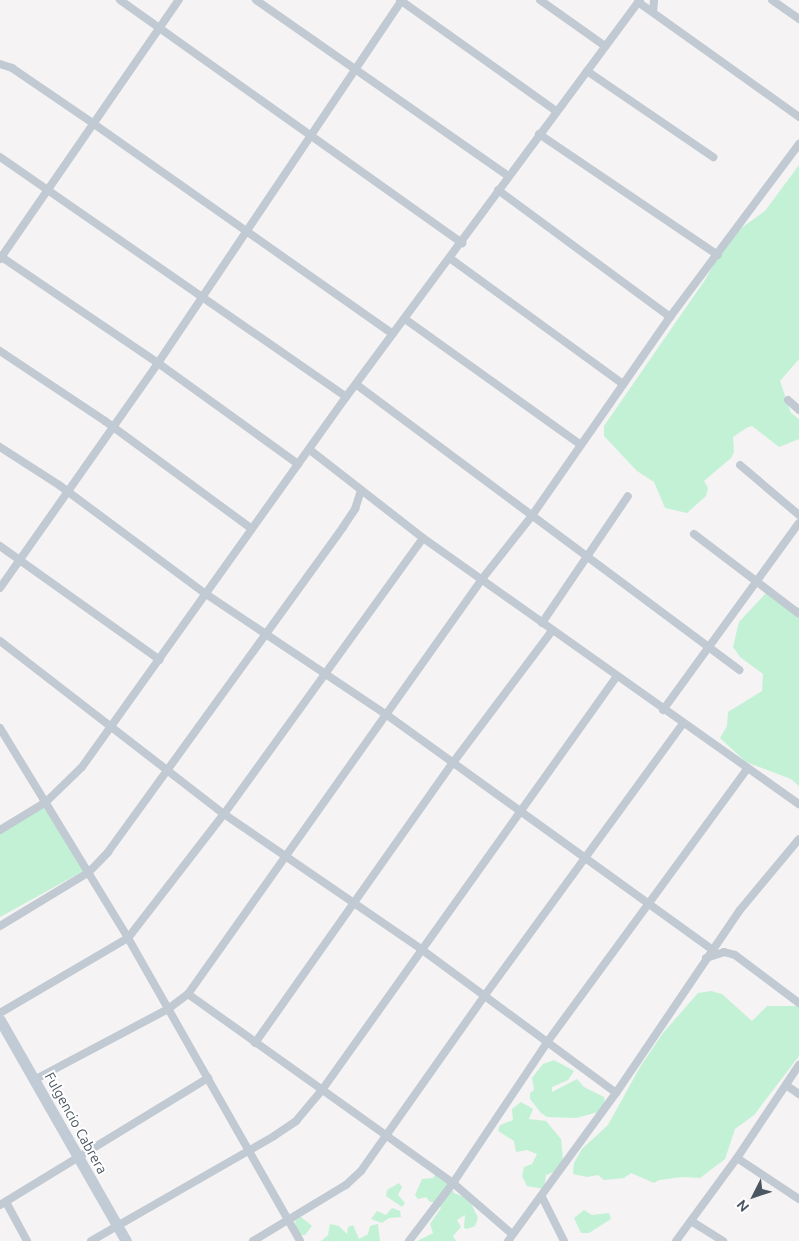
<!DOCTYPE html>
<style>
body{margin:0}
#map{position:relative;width:799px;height:1241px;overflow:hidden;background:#f5f3f3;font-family:Ubuntu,sans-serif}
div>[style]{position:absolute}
.green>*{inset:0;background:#c3f1d5}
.minor>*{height:8px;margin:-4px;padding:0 4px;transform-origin:4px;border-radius:4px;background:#c1cad2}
.secondary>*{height:11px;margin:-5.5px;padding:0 5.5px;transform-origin:5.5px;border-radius:5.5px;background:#c1cbd6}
span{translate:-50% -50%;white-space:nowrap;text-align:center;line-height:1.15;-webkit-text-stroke:4px #fff;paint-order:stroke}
.street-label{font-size:14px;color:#4a5661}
.north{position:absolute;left:729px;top:1171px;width:50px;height:50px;-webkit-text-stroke:4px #fff;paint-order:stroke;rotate:229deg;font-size:14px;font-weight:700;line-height:20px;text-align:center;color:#4a5661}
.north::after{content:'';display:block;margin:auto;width:18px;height:22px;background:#4a5661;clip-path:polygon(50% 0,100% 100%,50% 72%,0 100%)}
</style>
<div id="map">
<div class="green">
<i style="clip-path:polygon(799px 165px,799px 359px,780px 381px,791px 413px,799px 419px,799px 439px,779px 447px,752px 426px,748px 427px,733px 437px,734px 452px,731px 458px,704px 481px,708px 488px,706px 496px,687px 513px,665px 508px,654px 482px,637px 471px,604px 436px,604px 426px,705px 280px,730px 236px,765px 211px)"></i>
<i style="clip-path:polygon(766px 593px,799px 608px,799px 786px,791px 779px,746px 762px,720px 738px,727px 726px,728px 712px,762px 691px,763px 674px,740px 657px,733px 647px,739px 622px)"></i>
<i style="clip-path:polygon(45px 805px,85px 870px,0 917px,0 834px)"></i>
<i style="clip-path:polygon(711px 991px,722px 994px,752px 1021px,767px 1006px,799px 1006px,799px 1056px,754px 1115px,735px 1129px,725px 1159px,700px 1178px,682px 1177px,659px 1180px,654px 1183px,631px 1173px,624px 1178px,604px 1180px,598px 1175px,587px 1177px,573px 1174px,574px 1163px,582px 1149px,608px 1125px,640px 1067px,663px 1033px,698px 993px)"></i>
<i style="clip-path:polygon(554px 1060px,574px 1071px,568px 1080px,552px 1087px,552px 1092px,577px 1079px,584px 1087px,604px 1097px,605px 1103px,598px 1112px,576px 1118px,547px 1117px,541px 1113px,530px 1099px,530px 1093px,534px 1090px,532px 1078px,543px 1064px)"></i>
<i style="clip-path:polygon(521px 1102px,533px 1109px,529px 1119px,546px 1121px,561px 1139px,563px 1159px,556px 1171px,546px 1175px,544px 1189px,527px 1186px,522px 1176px,524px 1167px,532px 1164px,537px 1154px,527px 1150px,516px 1152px,514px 1141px,498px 1131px,500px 1125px,513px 1120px,512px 1109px)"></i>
<i style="clip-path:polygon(436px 1173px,444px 1175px,454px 1193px,469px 1199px,478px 1218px,475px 1226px,467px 1229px,464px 1228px,465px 1215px,457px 1220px,461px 1227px,453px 1236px,456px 1241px,417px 1241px,433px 1233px,430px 1224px,441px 1208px,436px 1202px,430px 1202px,426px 1197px,418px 1199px,415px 1195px,422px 1179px,433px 1178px)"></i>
<i style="clip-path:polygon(399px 1183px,402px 1187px,398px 1195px,405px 1203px,402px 1207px,386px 1196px,387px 1190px)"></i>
<i style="clip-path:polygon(392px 1208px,400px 1211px,401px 1217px,389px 1218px,382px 1223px,371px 1219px,377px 1211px,386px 1215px)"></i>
<i style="clip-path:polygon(584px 1210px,592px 1215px,609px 1213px,611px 1219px,589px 1233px,581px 1233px,574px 1218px)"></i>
<i style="clip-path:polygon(301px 1217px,312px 1226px,305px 1235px,300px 1235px,296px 1231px,295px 1218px)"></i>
<i style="clip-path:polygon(330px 1224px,339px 1226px,347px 1234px,348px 1227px,353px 1225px,359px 1239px,368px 1234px,370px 1226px,378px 1224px,380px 1241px,321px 1241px,328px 1235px)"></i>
</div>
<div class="minor">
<i style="left:120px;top:0;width:420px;rotate:35.4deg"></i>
<i style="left:256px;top:0;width:307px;rotate:34.9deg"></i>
<i style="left:400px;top:0;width:191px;rotate:35.4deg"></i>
<i style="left:540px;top:0;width:80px;rotate:35.3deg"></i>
<i style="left:772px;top:0;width:33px;rotate:35deg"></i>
<i style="left:638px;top:2px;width:198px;rotate:35.5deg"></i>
<i style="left:653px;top:12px;width:12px;rotate:-85deg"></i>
<i style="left:0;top:64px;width:13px;rotate:18deg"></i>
<i style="left:12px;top:68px;width:99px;rotate:34.3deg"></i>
<i style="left:94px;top:124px;width:365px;rotate:35.1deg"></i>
<i style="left:587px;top:71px;width:153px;rotate:34.3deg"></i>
<i style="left:539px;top:134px;width:216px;rotate:34.1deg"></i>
<i style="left:0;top:157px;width:421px;rotate:34.7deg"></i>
<i style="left:498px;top:190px;width:214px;rotate:36.4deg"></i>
<i style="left:0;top:256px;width:191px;rotate:34.1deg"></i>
<i style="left:158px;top:363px;width:173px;rotate:35.8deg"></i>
<i style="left:0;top:259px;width:315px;rotate:-55.4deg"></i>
<i style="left:451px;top:259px;width:213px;rotate:36deg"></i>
<i style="left:405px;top:319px;width:216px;rotate:35.6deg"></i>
<i style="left:0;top:351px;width:126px;rotate:33.7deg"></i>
<i style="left:105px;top:421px;width:182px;rotate:36.3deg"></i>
<i style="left:357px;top:385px;width:477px;rotate:36.7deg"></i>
<i style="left:788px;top:400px;width:15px;rotate:42deg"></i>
<i style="left:0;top:447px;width:70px;rotate:32.8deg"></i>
<i style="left:59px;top:485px;width:183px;rotate:36.6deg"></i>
<i style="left:206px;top:594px;width:218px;rotate:33.8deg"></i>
<i style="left:387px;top:715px;width:400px;rotate:35.8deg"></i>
<i style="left:310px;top:450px;width:143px;rotate:37.9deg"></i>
<i style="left:423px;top:538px;width:461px;rotate:35.3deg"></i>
<i style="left:740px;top:465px;width:77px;rotate:40.3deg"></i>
<i style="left:694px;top:534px;width:131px;rotate:37.2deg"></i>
<i style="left:0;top:546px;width:196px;rotate:35.5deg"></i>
<i style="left:0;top:588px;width:275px;rotate:-54.9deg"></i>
<i style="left:158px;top:363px;width:437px;rotate:-56.1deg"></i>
<i style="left:542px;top:623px;width:153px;rotate:-55.9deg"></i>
<i style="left:0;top:641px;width:283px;rotate:37.7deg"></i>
<i style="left:224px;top:814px;width:239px;rotate:34.4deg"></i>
<i style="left:421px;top:949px;width:242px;rotate:36.4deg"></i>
<i style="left:663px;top:710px;width:231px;rotate:-54deg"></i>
<i style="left:0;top:728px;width:246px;rotate:58.6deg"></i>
<i style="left:128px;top:938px;width:348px;rotate:60.4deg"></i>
<i style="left:0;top:830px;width:54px;rotate:-31.3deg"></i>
<i style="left:46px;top:802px;width:50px;rotate:-44.2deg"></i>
<i style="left:82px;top:767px;width:455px;rotate:-54.5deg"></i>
<i style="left:346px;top:397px;width:494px;rotate:-53.5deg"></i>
<i style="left:0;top:926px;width:104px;rotate:-31.2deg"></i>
<i style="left:89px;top:872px;width:28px;rotate:-46deg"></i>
<i style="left:108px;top:852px;width:401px;rotate:-54.1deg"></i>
<i style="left:343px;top:527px;width:22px;rotate:-56deg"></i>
<i style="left:355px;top:509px;width:20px;rotate:-72deg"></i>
<i style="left:706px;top:958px;width:19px;rotate:-18deg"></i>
<i style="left:724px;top:952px;width:11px;rotate:15deg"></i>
<i style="left:735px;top:955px;width:80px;rotate:36.9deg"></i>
<i style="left:188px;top:994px;width:325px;rotate:35.5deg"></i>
<i style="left:453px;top:1183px;width:78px;rotate:40.8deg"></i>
<i style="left:0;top:1013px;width:148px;rotate:-30.4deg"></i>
<i style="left:128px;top:938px;width:157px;rotate:-52.3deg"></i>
<i style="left:224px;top:814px;width:340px;rotate:-54.2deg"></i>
<i style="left:255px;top:1043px;width:342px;rotate:-54.8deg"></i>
<i style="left:452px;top:764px;width:166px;rotate:-53.1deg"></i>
<i style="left:34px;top:1080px;width:152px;rotate:-27.9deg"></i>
<i style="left:168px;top:1009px;width:25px;rotate:-37deg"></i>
<i style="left:188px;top:994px;width:509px;rotate:-54.68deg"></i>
<i style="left:482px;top:579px;width:79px;rotate:-51.7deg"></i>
<i style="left:531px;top:517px;width:244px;rotate:-55.2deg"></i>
<i style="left:670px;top:317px;width:216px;rotate:-53.3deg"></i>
<i style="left:786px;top:1085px;width:16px;rotate:35deg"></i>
<i style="left:737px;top:1158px;width:74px;rotate:33.5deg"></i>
<i style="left:542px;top:1197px;width:49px;rotate:63.4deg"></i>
<i style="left:6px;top:1202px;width:44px;rotate:61.7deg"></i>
<i style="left:0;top:1205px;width:244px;rotate:-31.4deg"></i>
<i style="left:691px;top:1221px;width:38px;rotate:32deg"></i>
<i style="left:91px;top:1241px;width:211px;rotate:-29.8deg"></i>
<i style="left:274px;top:1136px;width:27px;rotate:-34deg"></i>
<i style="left:296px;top:1121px;width:40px;rotate:-50deg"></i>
<i style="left:322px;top:1090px;width:508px;rotate:-54.53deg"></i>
<i style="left:253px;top:1241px;width:109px;rotate:-31.1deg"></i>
<i style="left:346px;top:1185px;width:21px;rotate:-43deg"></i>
<i style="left:361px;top:1171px;width:215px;rotate:-54.8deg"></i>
<i style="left:485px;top:995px;width:336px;rotate:-53.9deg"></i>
<i style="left:409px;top:1241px;width:73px;rotate:-52.8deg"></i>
<i style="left:453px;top:1183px;width:171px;rotate:-56.2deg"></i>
<i style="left:548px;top:1041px;width:338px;rotate:-53.8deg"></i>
<i style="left:508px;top:1241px;width:183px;rotate:-53.9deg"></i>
<i style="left:616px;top:1093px;width:221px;rotate:-55.9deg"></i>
<i style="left:740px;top:910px;width:92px;rotate:-50.3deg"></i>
<i style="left:676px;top:1241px;width:103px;rotate:-53.7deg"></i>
<i style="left:737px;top:1158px;width:112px;rotate:-56.3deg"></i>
</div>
<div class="secondary">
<i style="left:0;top:1020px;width:254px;rotate:60.3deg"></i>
</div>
<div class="street-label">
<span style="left:76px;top:1123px;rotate:61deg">Fulgencio Cabrera</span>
</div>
<div class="north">N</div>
</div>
